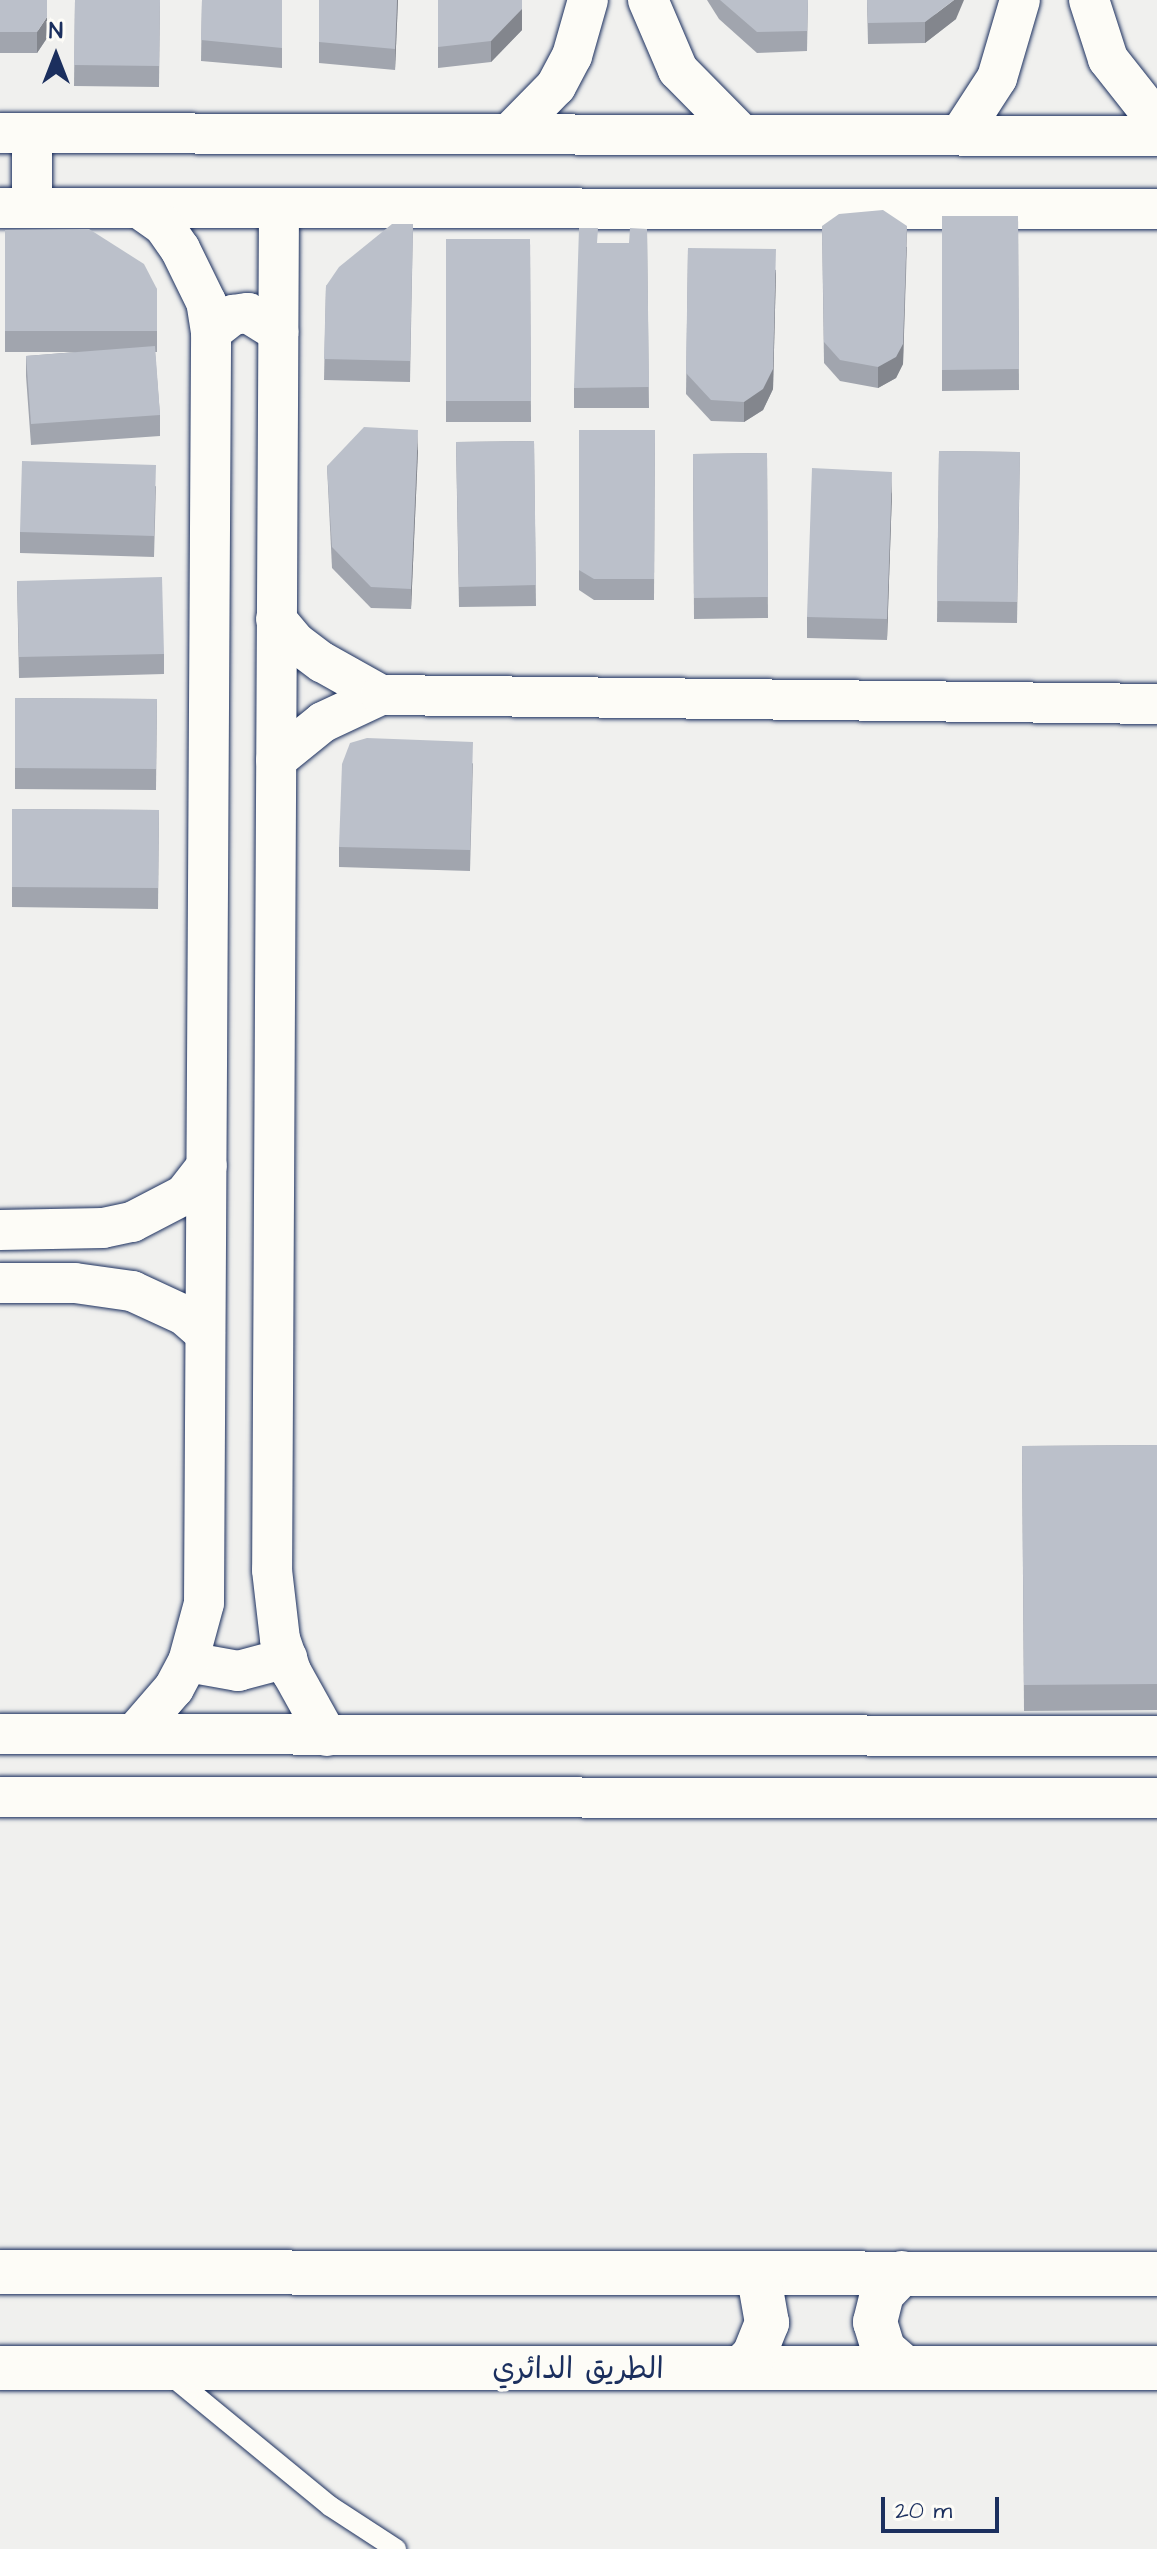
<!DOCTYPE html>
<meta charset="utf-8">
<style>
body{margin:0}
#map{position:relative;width:1157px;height:2549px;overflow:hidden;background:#f0f0ee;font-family:"Architects Daughter","Playpen Sans Arabic",sans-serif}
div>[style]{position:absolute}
.roads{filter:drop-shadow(0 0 2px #1b2f5e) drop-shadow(0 0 2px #1b2f5e)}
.lane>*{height:20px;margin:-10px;padding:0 10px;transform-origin:10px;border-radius:10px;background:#fdfcf7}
.street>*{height:40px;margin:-20px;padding:0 20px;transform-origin:20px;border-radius:20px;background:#fdfcf7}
.secondary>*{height:44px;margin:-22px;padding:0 22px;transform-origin:22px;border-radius:22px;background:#fdfcf7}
.wall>*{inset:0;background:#a1a5ae}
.shaded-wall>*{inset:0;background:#83868d}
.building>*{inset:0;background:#bbc0ca}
span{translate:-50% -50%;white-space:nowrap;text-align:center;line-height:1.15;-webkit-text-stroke:7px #fdfcf7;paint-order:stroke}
.street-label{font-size:30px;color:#1b2f5e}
.north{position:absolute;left:16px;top:16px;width:80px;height:80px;-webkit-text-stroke:6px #fdfcf7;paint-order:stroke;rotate:0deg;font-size:22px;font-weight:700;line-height:32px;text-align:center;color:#1b2f5e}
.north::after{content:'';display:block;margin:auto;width:28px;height:36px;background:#1b2f5e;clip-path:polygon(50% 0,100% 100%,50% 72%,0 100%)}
.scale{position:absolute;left:881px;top:2497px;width:118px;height:36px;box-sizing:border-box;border:4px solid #1b2f5e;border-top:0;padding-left:10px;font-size:24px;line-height:28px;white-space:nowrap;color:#1b2f5e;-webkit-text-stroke:6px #fdfcf7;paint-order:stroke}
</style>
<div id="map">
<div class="roads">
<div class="lane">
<i style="left:168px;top:2373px;width:210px;rotate:39.4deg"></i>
<i style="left:330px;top:2506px;width:79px;rotate:33.1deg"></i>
</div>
<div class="street">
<i style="left:648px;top:0;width:76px;rotate:66.8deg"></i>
<i style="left:678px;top:70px;width:91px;rotate:45.4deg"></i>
<i style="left:1089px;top:0;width:62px;rotate:72.1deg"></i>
<i style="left:1108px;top:59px;width:79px;rotate:51.7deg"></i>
<i style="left:0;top:133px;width:1157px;rotate:0.15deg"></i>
<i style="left:32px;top:133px;width:75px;rotate:90deg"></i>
<i style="left:509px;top:134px;width:67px;rotate:-45.6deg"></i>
<i style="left:556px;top:86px;width:34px;rotate:-62deg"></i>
<i style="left:572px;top:56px;width:58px;rotate:-74.1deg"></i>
<i style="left:960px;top:135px;width:68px;rotate:-57deg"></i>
<i style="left:997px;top:78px;width:81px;rotate:-73.6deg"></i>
<i style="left:0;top:208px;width:1157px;rotate:0.05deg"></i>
<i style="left:279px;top:208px;width:1362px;rotate:90.29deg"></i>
<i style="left:272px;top:1570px;width:69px;rotate:83.4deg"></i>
<i style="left:280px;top:1639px;width:36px;rotate:71deg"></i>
<i style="left:292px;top:1673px;width:72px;rotate:60.9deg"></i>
<i style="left:211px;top:332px;width:28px;rotate:-38deg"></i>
<i style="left:233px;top:315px;width:15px;rotate:-8deg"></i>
<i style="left:248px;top:313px;width:36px;rotate:32deg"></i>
<i style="left:276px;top:619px;width:30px;rotate:50deg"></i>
<i style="left:295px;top:642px;width:34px;rotate:37deg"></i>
<i style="left:322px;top:662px;width:68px;rotate:29.2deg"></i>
<i style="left:276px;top:760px;width:60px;rotate:-39deg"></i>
<i style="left:323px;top:722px;width:64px;rotate:-25deg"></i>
<i style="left:381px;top:695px;width:776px;rotate:0.66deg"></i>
<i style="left:0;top:1230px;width:103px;rotate:-1.1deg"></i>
<i style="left:103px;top:1228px;width:30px;rotate:-12deg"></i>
<i style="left:132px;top:1222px;width:59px;rotate:-27.4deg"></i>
<i style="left:184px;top:1195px;width:37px;rotate:-52deg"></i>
<i style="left:0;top:1283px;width:75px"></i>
<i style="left:75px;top:1283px;width:58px;rotate:8deg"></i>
<i style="left:132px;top:1291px;width:57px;rotate:24.8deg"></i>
<i style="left:184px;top:1315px;width:28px;rotate:41deg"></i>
<i style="left:188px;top:1662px;width:51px;rotate:10.2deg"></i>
<i style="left:238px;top:1671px;width:51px;rotate:-14.9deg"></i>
<i style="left:0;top:1734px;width:1157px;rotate:0.1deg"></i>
<i style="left:134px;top:1734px;width:61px;rotate:-49deg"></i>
<i style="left:174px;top:1688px;width:30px;rotate:-62deg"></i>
<i style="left:188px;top:1662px;width:61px;rotate:-74.8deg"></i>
<i style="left:204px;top:1603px;width:1271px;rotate:-89.68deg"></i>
<i style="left:211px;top:332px;width:30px;rotate:-99deg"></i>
<i style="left:206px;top:302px;width:59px;rotate:-116.1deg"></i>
<i style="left:180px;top:249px;width:29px;rotate:-125deg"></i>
<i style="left:163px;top:225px;width:29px;rotate:-145deg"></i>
<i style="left:0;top:1797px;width:1157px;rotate:0.05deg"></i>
</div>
<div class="secondary">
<i style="left:0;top:2272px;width:1157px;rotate:0.1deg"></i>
<i style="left:902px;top:2273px;width:29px;rotate:134deg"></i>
<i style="left:882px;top:2294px;width:29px;rotate:104deg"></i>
<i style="left:875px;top:2322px;width:28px;rotate:73deg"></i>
<i style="left:883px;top:2349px;width:29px;rotate:41deg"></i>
<i style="left:0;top:2368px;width:1157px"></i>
<i style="left:741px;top:2368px;width:18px;rotate:-45deg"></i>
<i style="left:754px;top:2355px;width:35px;rotate:-68deg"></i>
<i style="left:767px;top:2323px;width:36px;rotate:-100deg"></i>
<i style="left:761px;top:2288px;width:17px;rotate:-118deg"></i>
</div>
</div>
<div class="wall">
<i style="clip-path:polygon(0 0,47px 38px,37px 53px,0 53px)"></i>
<i style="clip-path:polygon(75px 0,160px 0,159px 87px,74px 86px)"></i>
<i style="clip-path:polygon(202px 0,282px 0,282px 68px,201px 61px)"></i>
<i style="clip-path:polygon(319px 0,398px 0,395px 70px,319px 63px)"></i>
<i style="clip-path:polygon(438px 0,522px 30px,491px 62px,438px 68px)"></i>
<i style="clip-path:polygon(707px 0,808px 0,807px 51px,757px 53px,719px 19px)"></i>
<i style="clip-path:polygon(867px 0,956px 19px,925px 43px,868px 44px)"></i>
<i style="clip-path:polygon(942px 216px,1018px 216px,1019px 390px,942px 391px)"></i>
<i style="clip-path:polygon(413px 224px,410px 382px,324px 380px,326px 286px)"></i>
<i style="clip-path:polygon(822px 226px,907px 247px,903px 364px,896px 378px,878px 388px,840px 381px,824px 363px)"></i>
<i style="clip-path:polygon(647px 229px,649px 408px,574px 408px,574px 388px,598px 243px,629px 243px)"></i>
<i style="clip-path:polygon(5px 230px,157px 289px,157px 352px,155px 352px,160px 415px,160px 436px,31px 445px,26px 376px,26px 356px,76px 352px,5px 352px)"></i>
<i style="clip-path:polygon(446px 239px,530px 239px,531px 422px,446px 422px)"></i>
<i style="clip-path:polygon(688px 248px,776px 270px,773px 389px,763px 410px,744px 422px,711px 421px,686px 394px)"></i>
<i style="clip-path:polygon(579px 430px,655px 430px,654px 600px,594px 600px,579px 590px)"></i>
<i style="clip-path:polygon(534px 441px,536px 606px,459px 607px,456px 442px)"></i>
<i style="clip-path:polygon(418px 450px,411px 609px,371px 608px,332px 568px,327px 466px)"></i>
<i style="clip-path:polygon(939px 451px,1020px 452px,1017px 623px,937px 622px)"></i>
<i style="clip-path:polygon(767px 453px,768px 618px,694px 619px,693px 454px)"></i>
<i style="clip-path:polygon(156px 486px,154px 557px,20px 553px,20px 532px)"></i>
<i style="clip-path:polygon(892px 492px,887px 640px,807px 638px,807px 617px)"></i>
<i style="clip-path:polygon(17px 581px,164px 654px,164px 674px,19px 678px)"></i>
<i style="clip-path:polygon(15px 698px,157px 699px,156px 790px,15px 789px)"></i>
<i style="clip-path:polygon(473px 763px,470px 871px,339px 867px,339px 847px)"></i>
<i style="clip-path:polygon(12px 809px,159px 810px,158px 909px,12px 907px)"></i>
<i style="clip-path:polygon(1157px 1445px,1157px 1710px,1024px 1711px,1022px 1446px)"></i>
</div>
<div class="shaded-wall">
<i style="clip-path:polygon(397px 0,398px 0,395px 70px,395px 49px)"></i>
<i style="clip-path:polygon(522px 0,522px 30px,491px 62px,491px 41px)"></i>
<i style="clip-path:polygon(954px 0,964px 0,956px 19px,925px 43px,925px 22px)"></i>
<i style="clip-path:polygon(47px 17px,47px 38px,37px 53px,37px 32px)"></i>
<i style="clip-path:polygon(907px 226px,903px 364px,896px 378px,878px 388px,878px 367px)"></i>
<i style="clip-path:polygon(776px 270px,773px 389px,763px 410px,744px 422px,744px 402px)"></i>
<i style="clip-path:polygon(418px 430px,418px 450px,411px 609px,411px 589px)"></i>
<i style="clip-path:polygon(892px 472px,892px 492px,887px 640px,887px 619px)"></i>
</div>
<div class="building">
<i style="clip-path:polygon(0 0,47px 0,47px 17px,37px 32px,0 32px)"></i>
<i style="clip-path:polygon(75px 0,160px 0,159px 66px,74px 65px)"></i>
<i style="clip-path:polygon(202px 0,282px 0,282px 48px,201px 40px)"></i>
<i style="clip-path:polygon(319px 0,397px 0,395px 49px,319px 42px)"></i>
<i style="clip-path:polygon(438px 0,522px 0,522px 9px,491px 41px,438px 47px)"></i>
<i style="clip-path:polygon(720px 0,808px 0,807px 31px,757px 32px)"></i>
<i style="clip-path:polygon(867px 0,954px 0,925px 22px,868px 23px)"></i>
<i style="clip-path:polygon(883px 210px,907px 226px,903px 344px,896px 357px,878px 367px,840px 360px,824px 342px,822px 226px,839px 214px)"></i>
<i style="clip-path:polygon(942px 216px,1018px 216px,1019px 369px,942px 370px)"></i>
<i style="clip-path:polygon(392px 224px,413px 224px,410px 361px,324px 359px,326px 286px,339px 267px)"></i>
<i style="clip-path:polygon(579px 228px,598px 228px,597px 243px,629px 243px,630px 228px,647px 229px,649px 387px,574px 388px)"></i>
<i style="clip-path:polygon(89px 229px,144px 264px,157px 289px,157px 331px,5px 331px,5px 230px)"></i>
<i style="clip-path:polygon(446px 239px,530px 239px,531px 401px,446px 401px)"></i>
<i style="clip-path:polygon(688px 248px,776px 249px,773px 369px,763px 389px,744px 402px,711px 400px,686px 373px)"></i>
<i style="clip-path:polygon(155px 346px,160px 415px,31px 424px,26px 356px)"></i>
<i style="clip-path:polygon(364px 427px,418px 430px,411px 589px,371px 587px,332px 547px,327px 466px)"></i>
<i style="clip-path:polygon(579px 430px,655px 430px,654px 579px,594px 579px,579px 570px)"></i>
<i style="clip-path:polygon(534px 441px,536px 585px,459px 587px,456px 442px)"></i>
<i style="clip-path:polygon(939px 451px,1020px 452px,1017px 602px,937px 601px)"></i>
<i style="clip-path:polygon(767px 453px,768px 597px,694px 598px,693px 454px)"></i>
<i style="clip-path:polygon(22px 461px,156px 465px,154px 536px,20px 532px)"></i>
<i style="clip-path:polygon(812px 468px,892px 472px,887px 619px,807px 617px)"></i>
<i style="clip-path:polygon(162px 577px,164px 654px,19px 657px,17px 581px)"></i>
<i style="clip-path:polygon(15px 698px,157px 699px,156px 769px,15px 768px)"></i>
<i style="clip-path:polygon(367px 738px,473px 742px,470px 850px,339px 847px,342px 764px,350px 743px)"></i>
<i style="clip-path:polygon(12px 809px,159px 810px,158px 888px,12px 887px)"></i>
<i style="clip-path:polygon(1157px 1445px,1157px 1684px,1024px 1685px,1022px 1446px)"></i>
</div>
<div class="street-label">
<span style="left:578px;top:2369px">الطريق الدائري</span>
</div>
<div class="north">N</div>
<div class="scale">20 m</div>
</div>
